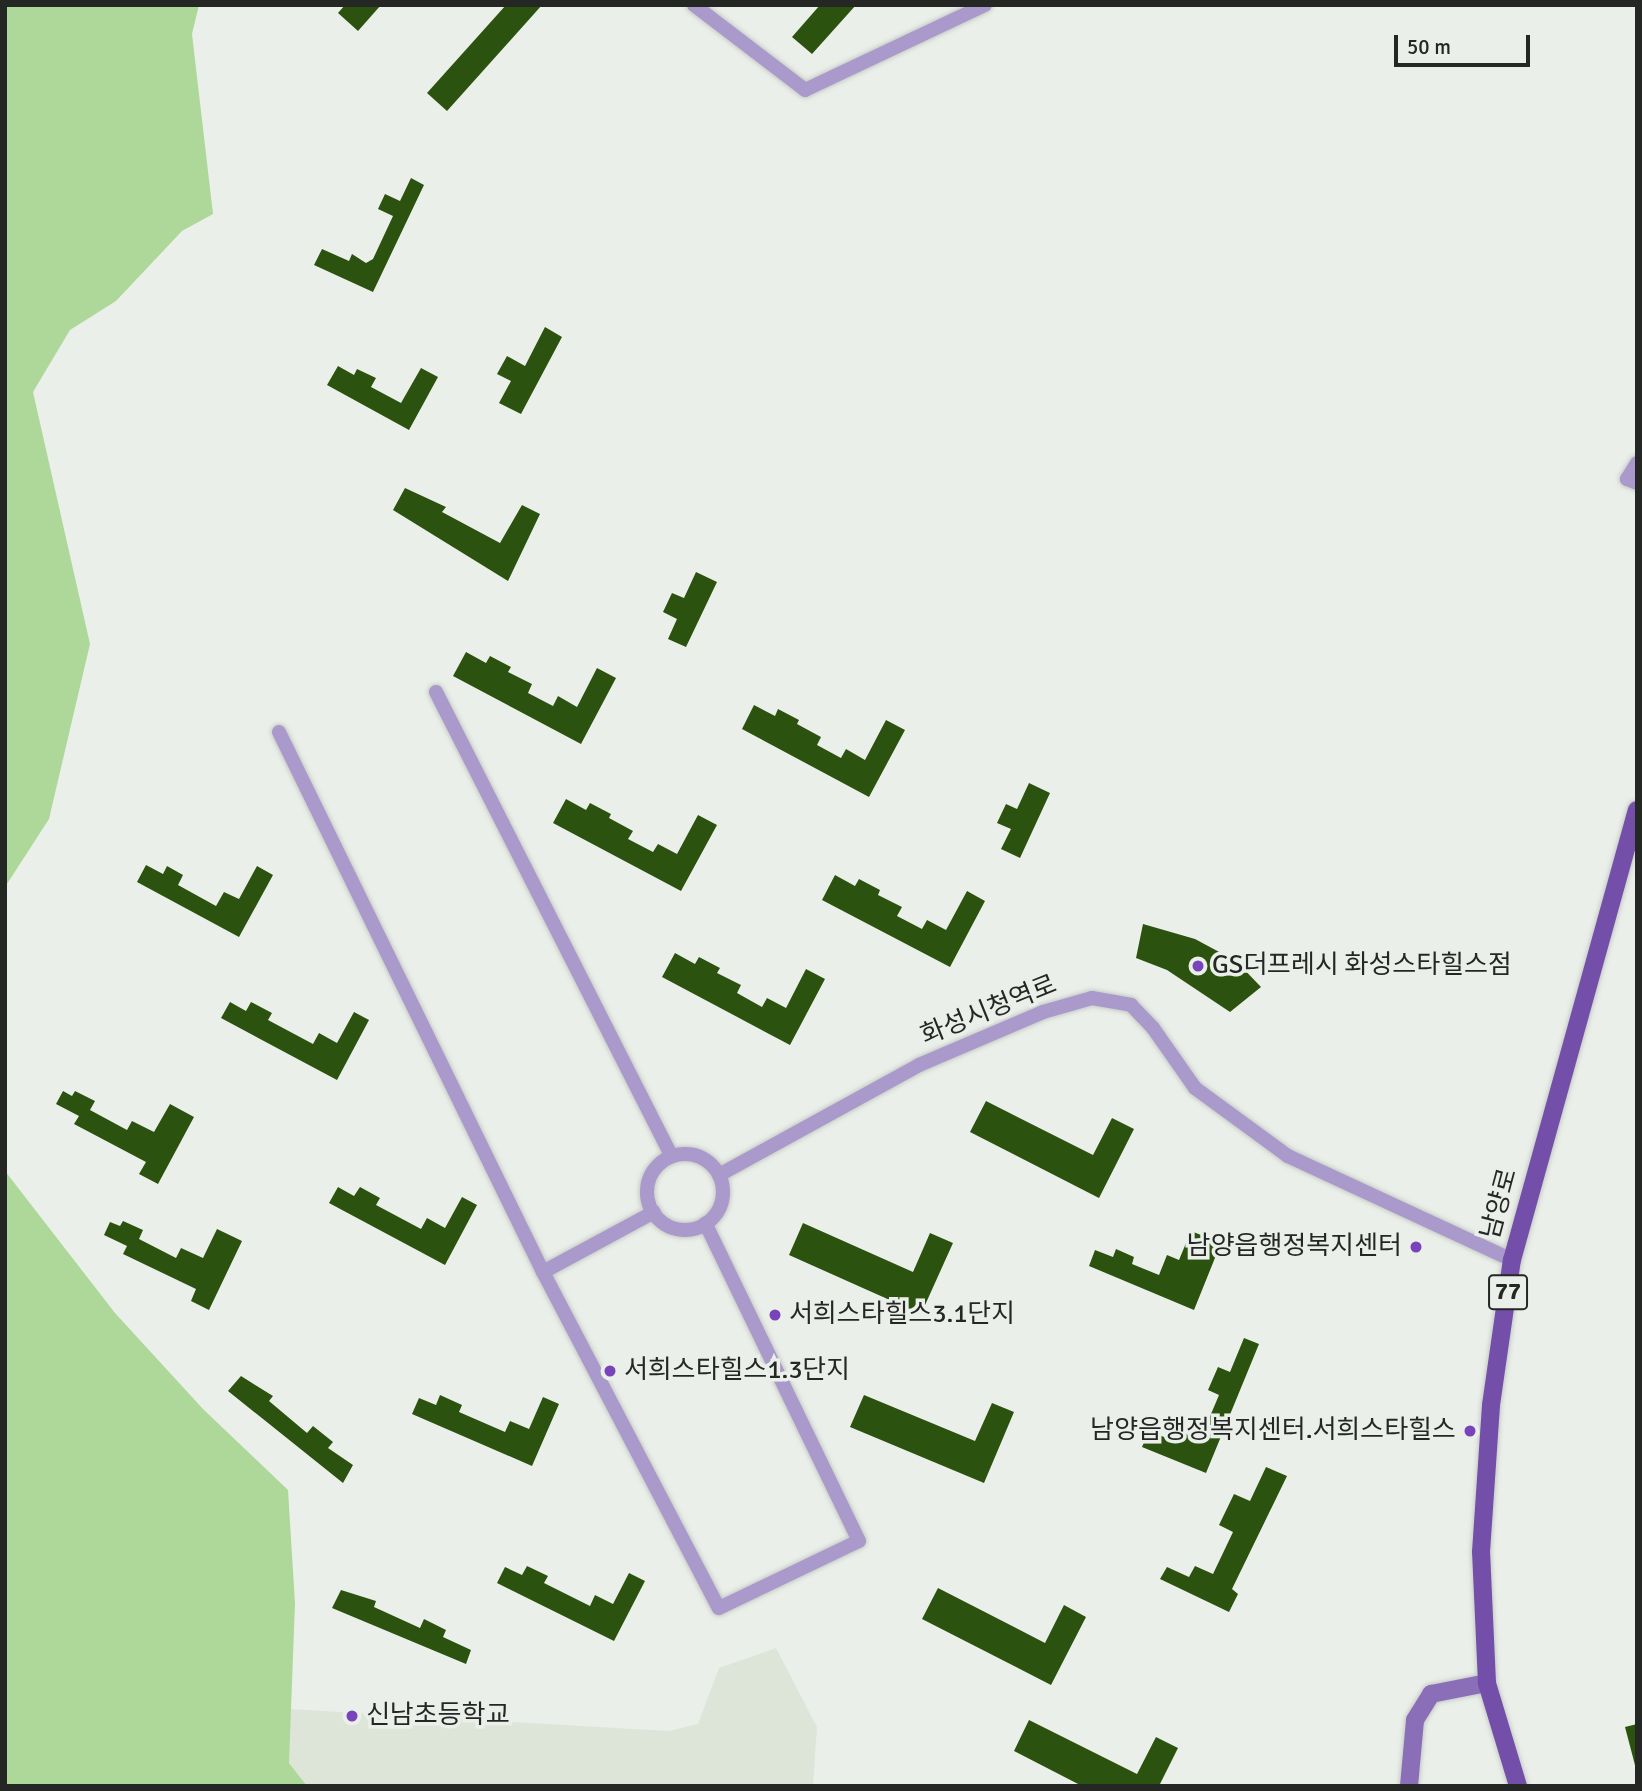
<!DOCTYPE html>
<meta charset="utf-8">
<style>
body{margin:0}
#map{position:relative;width:1642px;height:1791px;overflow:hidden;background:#ebefea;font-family:Signika,"Noto Sans KR",sans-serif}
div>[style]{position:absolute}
.built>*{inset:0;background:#dde5d9}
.green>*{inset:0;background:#aed899}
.building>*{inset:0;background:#2b530f}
.roads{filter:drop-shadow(0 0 2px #c7cbc7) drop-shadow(0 0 2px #c7cbc7)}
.street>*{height:14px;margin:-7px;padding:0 7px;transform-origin:7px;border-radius:7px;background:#aa99cb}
.street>.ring{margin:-7px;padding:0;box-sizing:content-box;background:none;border:14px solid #aa99cb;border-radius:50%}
.secondary>*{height:18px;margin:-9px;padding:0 9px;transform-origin:9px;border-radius:9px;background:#8a6eb8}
.primary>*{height:18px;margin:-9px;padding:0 9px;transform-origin:9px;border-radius:9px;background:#734fa9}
.dots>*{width:19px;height:19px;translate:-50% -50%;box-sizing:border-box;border:4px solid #ebefea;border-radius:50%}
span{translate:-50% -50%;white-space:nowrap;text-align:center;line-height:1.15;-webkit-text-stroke:7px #ebefea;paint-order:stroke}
.shield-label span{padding:2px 5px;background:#ebefea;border:2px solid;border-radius:5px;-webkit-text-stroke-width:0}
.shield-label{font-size:24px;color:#252725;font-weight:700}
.poi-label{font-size:26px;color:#252725}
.left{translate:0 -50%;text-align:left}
.right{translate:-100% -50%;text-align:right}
.street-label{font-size:26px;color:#252725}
.frame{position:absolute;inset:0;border:7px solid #252725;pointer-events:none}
.scale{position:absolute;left:1394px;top:35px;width:136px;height:32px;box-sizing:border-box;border:4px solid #252725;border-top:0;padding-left:9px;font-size:21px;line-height:24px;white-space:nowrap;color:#252725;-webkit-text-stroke:5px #ebefea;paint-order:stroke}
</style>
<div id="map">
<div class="built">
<i style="clip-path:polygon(776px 1648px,817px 1727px,813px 1786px,307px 1786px,289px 1763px,289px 1709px,669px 1731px,698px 1724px,719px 1668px)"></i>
</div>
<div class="green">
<i style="clip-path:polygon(5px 5px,199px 5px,192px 34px,213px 214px,182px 231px,116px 301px,70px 330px,33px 392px,90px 644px,49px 819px,5px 887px)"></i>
<i style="clip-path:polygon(5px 1171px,115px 1313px,203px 1409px,288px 1490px,295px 1603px,289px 1763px,307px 1786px,5px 1786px)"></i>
</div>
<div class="building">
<i style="clip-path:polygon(345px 5px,381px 5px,358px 31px,338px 13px)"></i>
<i style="clip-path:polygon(506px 5px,542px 5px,447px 111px,427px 93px)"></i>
<i style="clip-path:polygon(820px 5px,856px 5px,812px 54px,792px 37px)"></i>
<i style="clip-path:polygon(411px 178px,424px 185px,373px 292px,314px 265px,322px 249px,349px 261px,352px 254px,366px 263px,373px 259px,393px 216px,378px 209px,385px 194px,400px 201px)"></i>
<i style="clip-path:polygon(545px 327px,562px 337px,521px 414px,499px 403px,511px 381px,497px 374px,507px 356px,525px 366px)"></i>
<i style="clip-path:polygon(338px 366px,354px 375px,357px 369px,376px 378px,371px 387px,401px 403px,421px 368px,438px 377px,409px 430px,327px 385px)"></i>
<i style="clip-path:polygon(405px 488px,446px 507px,442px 512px,500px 543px,522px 505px,540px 514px,508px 581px,393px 510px)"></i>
<i style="clip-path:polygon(696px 572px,717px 582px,686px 647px,668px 639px,677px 619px,663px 612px,672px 593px,684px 598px)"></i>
<i style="clip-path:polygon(466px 652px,486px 663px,490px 656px,511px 667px,508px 672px,532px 684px,528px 693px,553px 706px,558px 696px,577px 707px,597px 668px,616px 678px,581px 744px,453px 676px)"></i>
<i style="clip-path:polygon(754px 705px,775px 716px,778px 709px,799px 720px,797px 724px,821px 737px,817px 745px,841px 758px,846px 749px,865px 760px,886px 720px,905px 730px,869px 797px,742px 729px)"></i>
<i style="clip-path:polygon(1029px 783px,1050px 793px,1020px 858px,1001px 849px,1011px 829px,997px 823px,1006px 804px,1017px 809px)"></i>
<i style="clip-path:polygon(566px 799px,586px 810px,590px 803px,611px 814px,609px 818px,633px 831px,628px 839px,653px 852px,658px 844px,677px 854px,698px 815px,717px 825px,681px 891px,553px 823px)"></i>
<i style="clip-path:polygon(146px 865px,163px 874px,167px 866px,183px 875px,178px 885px,216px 906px,224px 892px,239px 899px,257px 866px,273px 875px,239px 937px,137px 882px)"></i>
<i style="clip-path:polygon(835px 875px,855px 886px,859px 879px,880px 890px,878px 895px,902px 907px,897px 916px,922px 929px,927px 920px,946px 930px,967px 891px,985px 901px,950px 967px,822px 900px)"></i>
<i style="clip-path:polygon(1143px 924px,1195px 939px,1236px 961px,1261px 987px,1230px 1012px,1167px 970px,1136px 958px)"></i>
<i style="clip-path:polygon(675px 953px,695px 964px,699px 957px,720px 968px,717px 973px,741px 985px,737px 993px,762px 1007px,767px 998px,786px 1008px,806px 969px,825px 979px,790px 1045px,662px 977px)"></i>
<i style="clip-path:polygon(230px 1002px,246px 1011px,251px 1002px,272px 1013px,268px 1020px,313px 1044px,319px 1033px,337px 1043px,354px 1012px,369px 1020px,337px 1080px,221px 1018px)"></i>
<i style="clip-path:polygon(63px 1091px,72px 1096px,75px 1091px,95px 1101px,90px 1110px,127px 1130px,132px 1121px,154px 1132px,170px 1104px,194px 1117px,158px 1184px,139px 1174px,146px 1162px,74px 1124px,79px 1116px,56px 1104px)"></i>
<i style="clip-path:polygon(986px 1101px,1093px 1155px,1112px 1118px,1134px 1129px,1099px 1198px,970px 1132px)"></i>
<i style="clip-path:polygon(338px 1187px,354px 1196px,360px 1187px,380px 1198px,376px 1205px,421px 1229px,427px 1218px,445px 1228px,462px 1197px,477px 1205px,445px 1265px,329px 1203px)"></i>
<i style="clip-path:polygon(123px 1221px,143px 1230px,139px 1239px,176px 1258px,181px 1248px,203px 1258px,217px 1229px,242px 1241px,209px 1310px,191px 1301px,196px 1289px,123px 1254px,127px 1246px,104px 1235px,110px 1222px,120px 1226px)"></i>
<i style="clip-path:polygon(803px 1223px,913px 1272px,930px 1233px,953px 1243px,921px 1314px,789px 1255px)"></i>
<i style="clip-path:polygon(1191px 1231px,1221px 1243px,1194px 1310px,1089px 1266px,1095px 1250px,1113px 1257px,1116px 1249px,1134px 1257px,1132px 1264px,1159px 1275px,1167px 1255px,1179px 1260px)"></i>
<i style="clip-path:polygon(1244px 1338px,1259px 1344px,1206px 1473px,1142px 1447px,1149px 1431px,1179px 1443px,1186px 1426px,1203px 1433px,1219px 1395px,1208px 1390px,1218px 1367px,1230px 1372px)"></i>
<i style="clip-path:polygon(241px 1376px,273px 1396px,269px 1401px,307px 1433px,313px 1426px,333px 1442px,328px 1448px,353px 1465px,343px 1483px,228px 1391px)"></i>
<i style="clip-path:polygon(440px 1395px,462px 1405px,459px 1412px,505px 1432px,510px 1421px,529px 1429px,543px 1397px,559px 1404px,532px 1466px,412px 1414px,419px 1398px,436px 1405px)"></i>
<i style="clip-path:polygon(864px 1395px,975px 1441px,992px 1403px,1014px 1412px,984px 1483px,850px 1427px)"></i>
<i style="clip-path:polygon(1266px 1467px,1287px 1476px,1232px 1589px,1238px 1594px,1229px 1612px,1160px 1579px,1167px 1567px,1189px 1577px,1195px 1566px,1213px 1574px,1233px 1532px,1219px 1525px,1234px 1494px,1250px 1501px)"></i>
<i style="clip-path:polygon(527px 1566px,548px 1576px,544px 1583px,590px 1606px,595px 1595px,613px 1604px,629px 1573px,645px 1581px,614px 1641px,497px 1583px,505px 1567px,522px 1575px)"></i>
<i style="clip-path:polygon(938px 1588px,1045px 1643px,1064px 1605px,1086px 1617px,1051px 1685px,922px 1619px)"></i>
<i style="clip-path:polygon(341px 1590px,376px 1601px,374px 1607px,420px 1628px,424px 1619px,446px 1630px,443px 1637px,471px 1650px,466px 1664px,332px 1608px)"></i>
<i style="clip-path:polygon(1029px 1720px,1137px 1774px,1156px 1737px,1178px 1748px,1159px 1786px,1082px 1786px,1014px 1751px)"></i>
<i style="clip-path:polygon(1637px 1724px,1637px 1769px,1636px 1769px,1625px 1727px)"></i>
</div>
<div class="roads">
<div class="street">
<i style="left:694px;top:5px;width:140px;rotate:37.4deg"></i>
<i style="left:805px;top:90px;width:199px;rotate:-25.3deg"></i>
<i style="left:1637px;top:463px;width:19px;rotate:122deg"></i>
<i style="left:1627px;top:479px;width:11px;rotate:22deg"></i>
<i style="left:436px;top:692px;width:521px;rotate:63.09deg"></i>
<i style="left:279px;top:732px;width:601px;rotate:63.95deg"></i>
<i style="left:543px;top:1272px;width:379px;rotate:62.4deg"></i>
<i style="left:719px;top:1608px;width:155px;rotate:-25.6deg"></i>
<i style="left:859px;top:1541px;width:353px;rotate:-115.8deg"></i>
<i class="ring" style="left:647px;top:1154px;width:62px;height:62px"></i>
<i style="left:719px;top:1175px;width:228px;rotate:-28.8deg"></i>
<i style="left:919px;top:1065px;width:135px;rotate:-23.1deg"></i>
<i style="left:1043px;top:1012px;width:51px;rotate:-15.9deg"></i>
<i style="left:1092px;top:998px;width:40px;rotate:10deg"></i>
<i style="left:1131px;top:1005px;width:32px;rotate:46deg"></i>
<i style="left:1153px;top:1028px;width:73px;rotate:55deg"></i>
<i style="left:1195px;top:1088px;width:115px;rotate:36.2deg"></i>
<i style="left:1288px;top:1156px;width:247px;rotate:24.9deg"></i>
<i style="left:543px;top:1272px;width:126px;rotate:-28.4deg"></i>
</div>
<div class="secondary">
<i style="left:1409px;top:1786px;width:66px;rotate:-84.8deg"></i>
<i style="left:1415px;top:1720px;width:31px;rotate:-58deg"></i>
<i style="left:1431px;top:1694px;width:57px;rotate:-11.1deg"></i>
</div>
<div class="primary">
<i style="left:1518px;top:1786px;width:108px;rotate:-106.8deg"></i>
<i style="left:1487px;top:1683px;width:131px;rotate:-92.6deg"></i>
<i style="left:1481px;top:1552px;width:147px;rotate:-86.1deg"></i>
<i style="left:1491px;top:1405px;width:147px;rotate:-81.8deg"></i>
<i style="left:1512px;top:1260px;width:467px;rotate:-74.5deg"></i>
</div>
</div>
<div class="dots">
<i style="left:1198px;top:966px;background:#7843bb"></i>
<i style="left:1416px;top:1247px;background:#7843bb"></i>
<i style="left:775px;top:1315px;background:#7843bb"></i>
<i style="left:610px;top:1371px;background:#7843bb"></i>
<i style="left:1470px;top:1431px;background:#7843bb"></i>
<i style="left:352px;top:1716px;background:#7843bb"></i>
</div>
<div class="shield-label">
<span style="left:1508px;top:1292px">77</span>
</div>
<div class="poi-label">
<span class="left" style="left:1212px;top:966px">GS더프레시 화성스타힐스점</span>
<span class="right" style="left:1402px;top:1247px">남양읍행정복지센터</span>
<span class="left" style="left:789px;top:1315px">서희스타힐스3.1단지</span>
<span class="left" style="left:624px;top:1371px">서희스타힐스1.3단지</span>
<span class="right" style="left:1456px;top:1431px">남양읍행정복지센터.서희스타힐스</span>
<span class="left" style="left:366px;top:1716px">신남초등학교</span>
</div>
<div class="street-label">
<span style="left:989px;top:1011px;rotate:-22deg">화성시청역로</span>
<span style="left:1500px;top:1204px;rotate:-75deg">남양로</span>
</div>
<div class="frame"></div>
<div class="scale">50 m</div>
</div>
